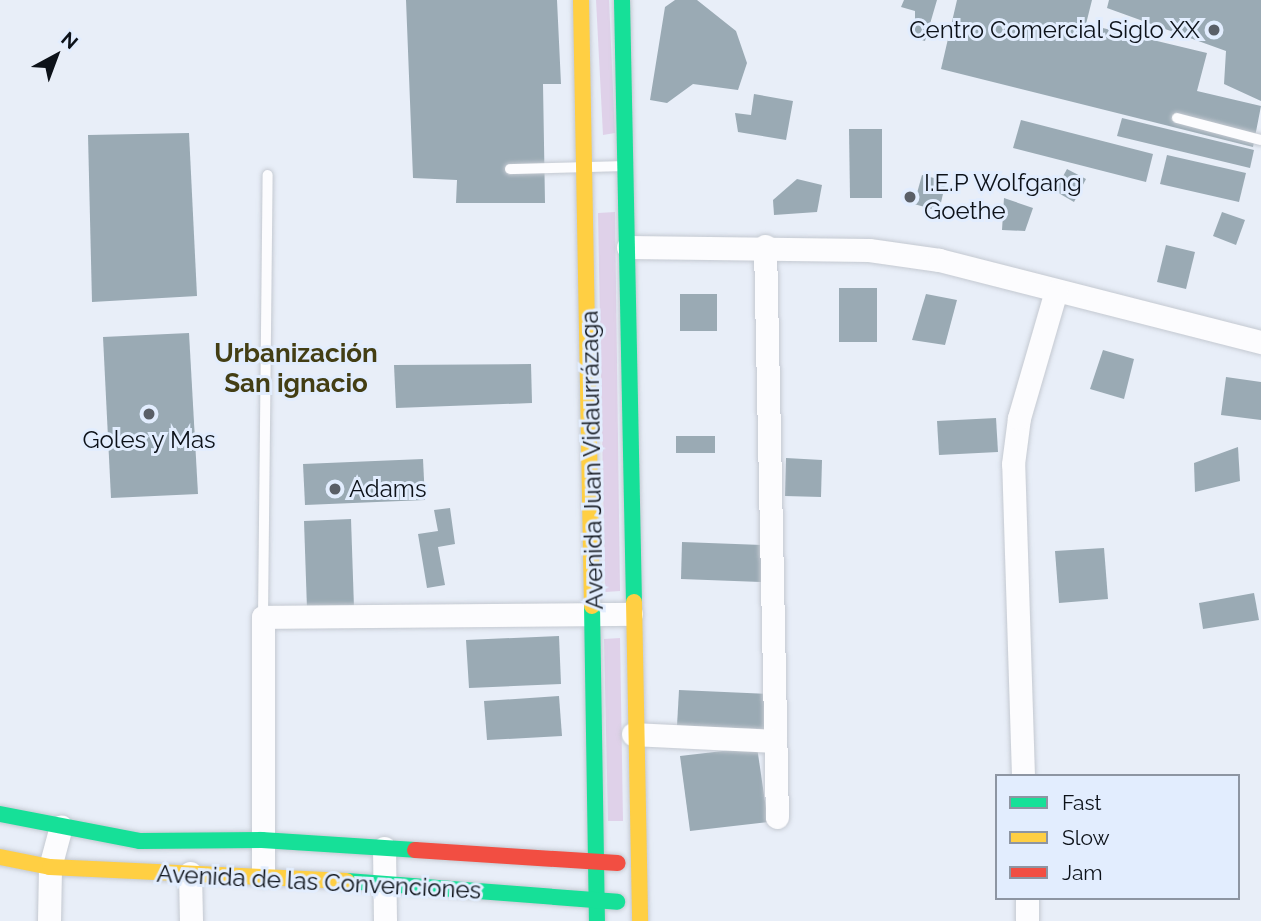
<!DOCTYPE html>
<meta charset="utf-8">
<style>
body{margin:0}
#map{position:relative;width:1261px;height:921px;overflow:hidden;background:#e8eef8;font-family:Raleway,sans-serif}
div>[style]{position:absolute}
.green>*{inset:0;background:#dfd1e9}
.building>*{inset:0;background:#9aaab4}
.roads{filter:drop-shadow(0 0 2px #c4c9d1) drop-shadow(0 0 2px #c4c9d1)}
.lane>*{height:10px;margin:-5px;padding:0 5px;transform-origin:5px;border-radius:5px;background:#fcfcfe}
.street>*{height:23px;margin:-11.5px;padding:0 11.5px;transform-origin:11.5px;border-radius:11.5px;background:#fcfcfe}
.fast>*{height:16px;margin:-8px;padding:0 8px;transform-origin:8px;border-radius:8px;background:#16e098}
.slow>*{height:16px;margin:-8px;padding:0 8px;transform-origin:8px;border-radius:8px;background:#ffcf43}
.jam>*{height:16px;margin:-8px;padding:0 8px;transform-origin:8px;border-radius:8px;background:#f24e42}
.dots>*{width:19px;height:19px;translate:-50% -50%;box-sizing:border-box;border:4px solid #e2edfe;border-radius:50%}
span{translate:-50% -50%;white-space:nowrap;text-align:center;line-height:1.15;-webkit-text-stroke:6px #e2edfe;paint-order:stroke}
.poi-label{font-size:24px;color:#0d1219}
.right{translate:-100% -50%;text-align:right}
.left{translate:0 -50%;text-align:left}
.street-label{font-size:24px;color:#0d1219}
.neighbourhood-label{font-size:26px;color:#433e14;font-weight:700}
.legend{position:absolute;left:995px;top:774px;width:245px;height:126px;box-sizing:border-box;background:#e2edfe;border:2px solid #8d95a2;margin:0;padding:9px 12px;list-style:none;font-size:21px;color:#0d1219}
.legend li{display:flex;align-items:center;gap:14px;height:35px}
.legend b{width:35px;border:2px solid #8d95a2}
.north{position:absolute;left:21px;top:21px;width:70px;height:70px;-webkit-text-stroke:5px #e2edfe;paint-order:stroke;rotate:41deg;font-size:19px;font-weight:700;line-height:28px;text-align:center;color:#0d1219}
.north::after{content:'';display:block;margin:auto;width:24px;height:32px;background:#0d1219;clip-path:polygon(50% 0,100% 100%,50% 72%,0 100%)}
</style>
<div id="map">
<div class="green">
<i style="clip-path:polygon(596px 0,609px 0,615px 133px,603px 135px)"></i>
<i style="clip-path:polygon(615px 212px,620px 591px,605px 592px,598px 213px)"></i>
<i style="clip-path:polygon(620px 638px,623px 821px,608px 821px,604px 639px)"></i>
</div>
<div class="building">
<i style="clip-path:polygon(406px 0,557px 0,561px 84px,543px 84px,545px 203px,456px 203px,457px 180px,413px 178px)"></i>
<i style="clip-path:polygon(675px 0,697px 0,736px 31px,747px 63px,738px 90px,693px 84px,667px 103px,650px 100px,665px 7px)"></i>
<i style="clip-path:polygon(904px 0,937px 0,925px 41px,915px 38px,915px 11px,901px 7px)"></i>
<i style="clip-path:polygon(957px 0,1092px 0,1086px 24px,1207px 53px,1197px 91px,1261px 106px,1253px 147px,941px 69px)"></i>
<i style="clip-path:polygon(1109px 0,1261px 0,1261px 101px,1224px 84px,1226px 51px,1107px 8px)"></i>
<i style="clip-path:polygon(754px 94px,793px 101px,786px 140px,738px 132px,735px 113px,751px 115px)"></i>
<i style="clip-path:polygon(1122px 118px,1254px 150px,1250px 168px,1117px 136px)"></i>
<i style="clip-path:polygon(1021px 120px,1153px 154px,1146px 182px,1013px 148px)"></i>
<i style="clip-path:polygon(849px 129px,882px 129px,882px 198px,850px 198px)"></i>
<i style="clip-path:polygon(189px 133px,197px 296px,92px 302px,88px 135px)"></i>
<i style="clip-path:polygon(1167px 155px,1246px 173px,1239px 202px,1160px 184px)"></i>
<i style="clip-path:polygon(1067px 169px,1086px 179px,1074px 202px,1055px 191px)"></i>
<i style="clip-path:polygon(922px 175px,946px 181px,939px 211px,914px 204px)"></i>
<i style="clip-path:polygon(797px 179px,822px 185px,817px 212px,774px 215px,773px 200px)"></i>
<i style="clip-path:polygon(1004px 198px,1033px 208px,1025px 231px,1002px 230px)"></i>
<i style="clip-path:polygon(1222px 212px,1245px 220px,1236px 245px,1213px 236px)"></i>
<i style="clip-path:polygon(1166px 245px,1195px 252px,1186px 289px,1157px 282px)"></i>
<i style="clip-path:polygon(839px 288px,877px 288px,877px 342px,839px 342px)"></i>
<i style="clip-path:polygon(680px 294px,717px 294px,717px 331px,680px 331px)"></i>
<i style="clip-path:polygon(926px 294px,957px 300px,945px 345px,912px 340px)"></i>
<i style="clip-path:polygon(189px 333px,198px 494px,111px 498px,103px 337px)"></i>
<i style="clip-path:polygon(1103px 350px,1134px 359px,1124px 399px,1090px 389px)"></i>
<i style="clip-path:polygon(531px 364px,532px 403px,396px 408px,394px 365px)"></i>
<i style="clip-path:polygon(1226px 377px,1261px 382px,1261px 420px,1221px 415px)"></i>
<i style="clip-path:polygon(996px 418px,998px 452px,939px 455px,937px 421px)"></i>
<i style="clip-path:polygon(676px 436px,715px 436px,715px 453px,676px 453px)"></i>
<i style="clip-path:polygon(1238px 447px,1240px 481px,1195px 492px,1194px 463px)"></i>
<i style="clip-path:polygon(786px 458px,822px 460px,821px 497px,785px 496px)"></i>
<i style="clip-path:polygon(423px 459px,425px 500px,305px 505px,303px 464px)"></i>
<i style="clip-path:polygon(450px 508px,455px 544px,438px 547px,445px 585px,427px 588px,418px 534px,438px 531px,434px 510px)"></i>
<i style="clip-path:polygon(351px 519px,354px 608px,307px 609px,304px 521px)"></i>
<i style="clip-path:polygon(682px 542px,762px 545px,761px 582px,681px 579px)"></i>
<i style="clip-path:polygon(1104px 548px,1108px 599px,1059px 603px,1055px 551px)"></i>
<i style="clip-path:polygon(1254px 593px,1259px 620px,1203px 629px,1199px 603px)"></i>
<i style="clip-path:polygon(559px 636px,561px 684px,469px 688px,466px 640px)"></i>
<i style="clip-path:polygon(679px 690px,768px 694px,767px 729px,677px 726px)"></i>
<i style="clip-path:polygon(559px 696px,562px 736px,487px 740px,484px 701px)"></i>
<i style="clip-path:polygon(757px 747px,768px 822px,690px 831px,680px 756px)"></i>
</div>
<div class="roads">
<div class="lane">
<i style="left:1177px;top:118px;width:87px;rotate:14.7deg"></i>
<i style="left:510px;top:169px;width:111px;rotate:-1.5deg"></i>
<i style="left:263px;top:617px;width:442px;rotate:-89.4deg"></i>
</div>
<div class="street">
<i style="left:765px;top:246px;width:571px;rotate:88.8deg"></i>
<i style="left:628px;top:247px;width:241px;rotate:0.7deg"></i>
<i style="left:869px;top:250px;width:71px;rotate:8.1deg"></i>
<i style="left:939px;top:260px;width:332px;rotate:14.3deg"></i>
<i style="left:633px;top:734px;width:142px;rotate:2.8deg"></i>
<i style="left:1023px;top:776px;width:312px;rotate:-91.8deg"></i>
<i style="left:1013px;top:464px;width:46px;rotate:-82.6deg"></i>
<i style="left:1019px;top:418px;width:132px;rotate:-73.8deg"></i>
<i style="left:384px;top:848px;width:73px;rotate:89.2deg"></i>
<i style="left:190px;top:873px;width:48px;rotate:88.8deg"></i>
<i style="left:263px;top:875px;width:258px;rotate:-90deg"></i>
<i style="left:263px;top:617px;width:368px;rotate:-0.5deg"></i>
<i style="left:1027px;top:898px;width:23px;rotate:90deg"></i>
<i style="left:49px;top:921px;width:54px;rotate:-88.9deg"></i>
<i style="left:50px;top:867px;width:42px;rotate:-75deg"></i>
</div>
<div class="fast">
<i style="left:622px;top:0;width:602px;rotate:88.86deg"></i>
<i style="left:592px;top:606px;width:315px;rotate:89.1deg"></i>
<i style="left:0;top:814px;width:143px;rotate:10.9deg"></i>
<i style="left:140px;top:841px;width:122px;rotate:-0.5deg"></i>
<i style="left:262px;top:840px;width:153px;rotate:3.7deg"></i>
<i style="left:347px;top:881px;width:271px;rotate:4.4deg"></i>
</div>
<div class="slow">
<i style="left:581px;top:0;width:606px;rotate:88.96deg"></i>
<i style="left:634px;top:602px;width:319px;rotate:88.9deg"></i>
<i style="left:0;top:857px;width:51px;rotate:11.3deg"></i>
<i style="left:50px;top:867px;width:297px;rotate:2.7deg"></i>
</div>
<div class="jam">
<i style="left:415px;top:850px;width:203px;rotate:3.7deg"></i>
</div>
</div>
<div class="dots">
<i style="left:1214px;top:30px;background:#5a5f67"></i>
<i style="left:910px;top:197px;background:#5a5f67"></i>
<i style="left:149px;top:414px;background:#5a5f67"></i>
<i style="left:335px;top:489px;background:#5a5f67"></i>
</div>
<div class="poi-label">
<span class="right" style="left:1200px;top:30px">Centro Comercial Siglo XX</span>
<span class="left" style="left:924px;top:197px">I.E.P Wolfgang<br>Goethe</span>
<span style="left:149px;top:440px">Goles y Mas</span>
<span class="left" style="left:349px;top:489px">Adams</span>
</div>
<div class="street-label">
<span style="left:592px;top:460px;rotate:-91deg">Avenida Juan Vidaurrázaga</span>
<span style="left:319px;top:882px;rotate:3deg">Avenida de las Convenciones</span>
</div>
<div class="neighbourhood-label">
<span style="left:296px;top:369px">Urbanización<br>San ignacio</span>
</div>
<ul class="legend">
<li><b style="height:9px;background:#16e098"></b>Fast</li>
<li><b style="height:9px;background:#ffcf43"></b>Slow</li>
<li><b style="height:9px;background:#f24e42"></b>Jam</li>
</ul>
<div class="north">N</div>
</div>
